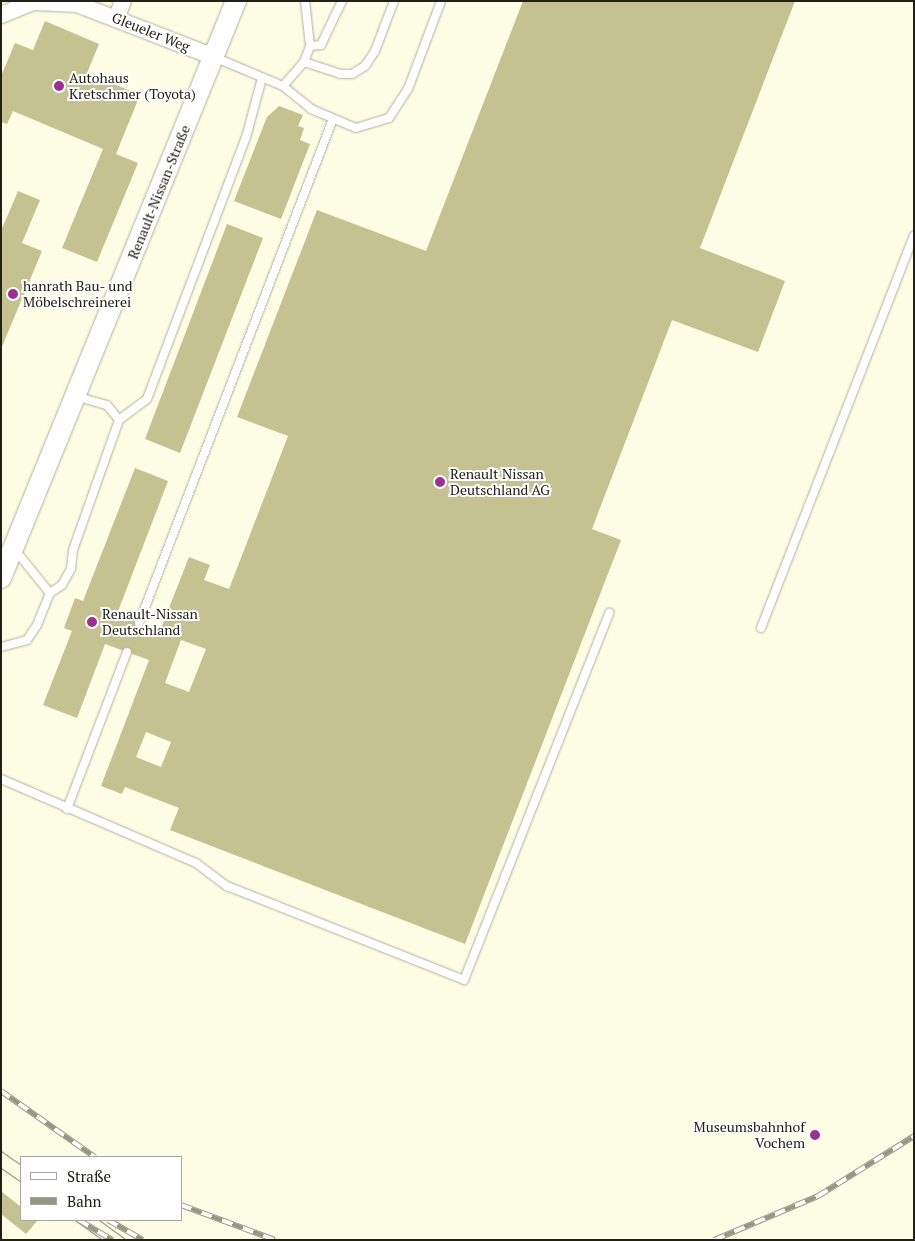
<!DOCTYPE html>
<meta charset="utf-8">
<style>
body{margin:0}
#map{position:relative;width:915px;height:1241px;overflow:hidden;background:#fdfce4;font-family:"PT Serif",serif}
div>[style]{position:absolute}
.building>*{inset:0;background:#c5c291}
.roads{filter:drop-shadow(0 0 1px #b2b09a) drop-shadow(0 0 1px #b2b09a)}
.service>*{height:8px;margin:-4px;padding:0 4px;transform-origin:4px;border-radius:4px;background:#fff}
.minor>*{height:16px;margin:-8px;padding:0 8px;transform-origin:8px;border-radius:8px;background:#fff}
.tertiary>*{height:20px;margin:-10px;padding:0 10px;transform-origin:10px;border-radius:10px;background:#fff}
.tram>*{height:1px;margin:-0.5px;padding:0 0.5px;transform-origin:0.5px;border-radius:0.5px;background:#979685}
.rail>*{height:5.5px;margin-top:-2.75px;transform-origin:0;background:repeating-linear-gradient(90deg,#fff 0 11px,#979685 0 22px);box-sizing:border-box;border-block:1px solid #979685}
.dots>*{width:14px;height:14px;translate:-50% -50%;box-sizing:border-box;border:2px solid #fff;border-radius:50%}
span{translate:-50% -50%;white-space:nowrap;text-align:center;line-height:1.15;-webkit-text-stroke:4px #fff;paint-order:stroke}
.street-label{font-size:14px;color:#202017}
.poi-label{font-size:14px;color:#202017}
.left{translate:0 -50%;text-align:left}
.right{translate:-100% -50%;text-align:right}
.frame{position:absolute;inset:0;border:2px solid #202017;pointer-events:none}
.legend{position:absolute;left:20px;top:1156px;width:162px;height:65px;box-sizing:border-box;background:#fff;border:1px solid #a6a6a2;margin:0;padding:6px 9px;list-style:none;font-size:15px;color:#202017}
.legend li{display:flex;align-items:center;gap:10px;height:25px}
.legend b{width:25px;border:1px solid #a6a6a2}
</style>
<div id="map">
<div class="building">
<i style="clip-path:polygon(evenodd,523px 1px,795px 1px,700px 248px,785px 281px,758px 352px,672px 320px,592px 529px,621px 540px,465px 944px,170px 830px,179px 808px,125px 787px,122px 794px,101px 786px,149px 660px,105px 644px,77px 718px,43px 705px,72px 631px,64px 628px,75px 598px,83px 601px,135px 468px,168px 481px,117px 614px,160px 631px,189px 557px,210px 565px,204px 580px,229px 589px,288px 436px,237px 417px,317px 210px,426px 251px,523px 1px,181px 640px,206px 649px,189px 692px,165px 683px,181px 640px,523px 1px,146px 732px,171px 742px,161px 767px,136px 757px,146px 732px)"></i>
<i style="clip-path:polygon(45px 21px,99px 44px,87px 73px,140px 95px,116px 154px,138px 163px,97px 262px,62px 248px,103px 149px,13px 111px,7px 124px,1px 122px,1px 76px,15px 43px,33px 50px)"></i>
<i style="clip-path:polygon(279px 106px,303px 115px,298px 126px,304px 128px,300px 140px,310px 144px,281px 219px,234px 201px,267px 117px)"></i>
<i style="clip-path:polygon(18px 191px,40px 200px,22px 243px,42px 251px,1px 349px,1px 231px)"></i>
<i style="clip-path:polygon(227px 224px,263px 238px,180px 453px,145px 439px)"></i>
<i style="clip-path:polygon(1px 1191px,21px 1207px,21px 1220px,38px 1220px,26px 1234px,1px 1214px)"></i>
</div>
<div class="roads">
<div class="service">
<i style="left:310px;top:46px;width:11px;rotate:-5deg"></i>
<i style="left:321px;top:45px;width:49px;rotate:-64.5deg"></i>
<i style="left:214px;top:57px;width:75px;rotate:22.8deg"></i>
<i style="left:283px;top:86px;width:36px;rotate:39deg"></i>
<i style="left:311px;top:109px;width:49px;rotate:22.9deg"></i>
<i style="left:356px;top:128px;width:34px;rotate:-17deg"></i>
<i style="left:389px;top:118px;width:35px;rotate:-57deg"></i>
<i style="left:408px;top:89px;width:94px;rotate:-69.4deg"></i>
<i style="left:304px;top:62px;width:38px;rotate:18deg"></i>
<i style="left:340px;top:74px;width:12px"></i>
<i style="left:352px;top:74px;width:15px;rotate:-32deg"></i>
<i style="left:365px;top:66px;width:18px;rotate:-56deg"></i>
<i style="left:375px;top:51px;width:53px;rotate:-69.2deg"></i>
<i style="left:283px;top:86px;width:32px;rotate:-49deg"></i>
<i style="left:304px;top:62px;width:17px;rotate:-69deg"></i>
<i style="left:310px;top:46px;width:45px;rotate:-96.3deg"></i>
<i style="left:75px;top:396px;width:33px;rotate:16deg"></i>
<i style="left:107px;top:405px;width:19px;rotate:51deg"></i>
<i style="left:15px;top:550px;width:55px;rotate:50.9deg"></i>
<i style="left:139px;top:623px;width:540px;rotate:-68.95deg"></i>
<i style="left:761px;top:628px;width:421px;rotate:-68.7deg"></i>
<i style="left:1px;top:647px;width:27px;rotate:-15deg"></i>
<i style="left:27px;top:640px;width:18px;rotate:-56deg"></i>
<i style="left:37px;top:625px;width:35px;rotate:-68deg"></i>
<i style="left:50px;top:593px;width:14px;rotate:-34deg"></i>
<i style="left:62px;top:585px;width:18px;rotate:-61deg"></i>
<i style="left:71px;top:569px;width:19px;rotate:-84deg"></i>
<i style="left:73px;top:550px;width:138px;rotate:-70.5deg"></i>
<i style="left:119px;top:420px;width:35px;rotate:-37deg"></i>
<i style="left:147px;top:399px;width:283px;rotate:-69.3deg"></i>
<i style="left:247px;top:134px;width:58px;rotate:-75deg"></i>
<i style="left:1px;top:779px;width:212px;rotate:23.3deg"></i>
<i style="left:196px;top:863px;width:39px;rotate:37deg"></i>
<i style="left:227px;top:886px;width:255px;rotate:21.6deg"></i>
<i style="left:464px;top:980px;width:395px;rotate:-68.4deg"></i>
<i style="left:67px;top:809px;width:168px;rotate:-69.1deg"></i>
</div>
<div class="minor">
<i style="left:1px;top:15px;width:35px;rotate:-22deg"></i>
<i style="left:34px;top:2px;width:43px;rotate:2.7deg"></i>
<i style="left:77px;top:4px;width:147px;rotate:21.1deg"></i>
<i style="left:116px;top:19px;width:19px;rotate:-69deg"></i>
</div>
<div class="tertiary">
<i style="left:1px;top:578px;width:623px;rotate:-67.84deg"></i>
</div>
</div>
<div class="tram">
<i style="left:1px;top:1151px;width:24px;rotate:35deg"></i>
<i style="left:1px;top:1168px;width:24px;rotate:35deg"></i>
<i style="left:75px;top:1220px;width:34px;rotate:36deg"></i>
<i style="left:99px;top:1220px;width:34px;rotate:36deg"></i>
</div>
<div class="rail">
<i style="left:1px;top:1091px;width:115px;rotate:35.1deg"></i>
<i style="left:181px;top:1205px;width:100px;rotate:20.4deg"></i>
<i style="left:79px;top:1220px;width:39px;rotate:31deg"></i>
<i style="left:108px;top:1220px;width:40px;rotate:29.7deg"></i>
<i style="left:714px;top:1240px;width:113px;rotate:-22.9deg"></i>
<i style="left:818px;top:1196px;width:113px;rotate:-32deg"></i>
</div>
<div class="dots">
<i style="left:59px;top:86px;background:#9c2f8f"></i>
<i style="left:13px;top:294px;background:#9c2f8f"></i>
<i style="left:440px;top:482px;background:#9c2f8f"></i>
<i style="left:92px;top:622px;background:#9c2f8f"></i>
<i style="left:815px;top:1135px;background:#9c2f8f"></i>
</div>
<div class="street-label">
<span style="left:151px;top:32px;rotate:22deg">Gleueler Weg</span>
<span style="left:159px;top:192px;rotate:-68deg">Renault-Nissan-Straße</span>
</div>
<div class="poi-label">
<span class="left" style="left:69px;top:86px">Autohaus<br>Kretschmer (Toyota)</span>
<span class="left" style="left:23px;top:294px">hanrath Bau- und<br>Möbelschreinerei</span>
<span class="left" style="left:450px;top:482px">Renault Nissan<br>Deutschland AG</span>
<span class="left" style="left:102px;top:622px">Renault-Nissan<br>Deutschland</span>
<span class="right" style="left:805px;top:1135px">Museumsbahnhof<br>Vochem</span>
</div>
<div class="frame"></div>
<ul class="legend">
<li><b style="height:6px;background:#fff"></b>Straße</li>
<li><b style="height:6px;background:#979685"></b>Bahn</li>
</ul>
</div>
